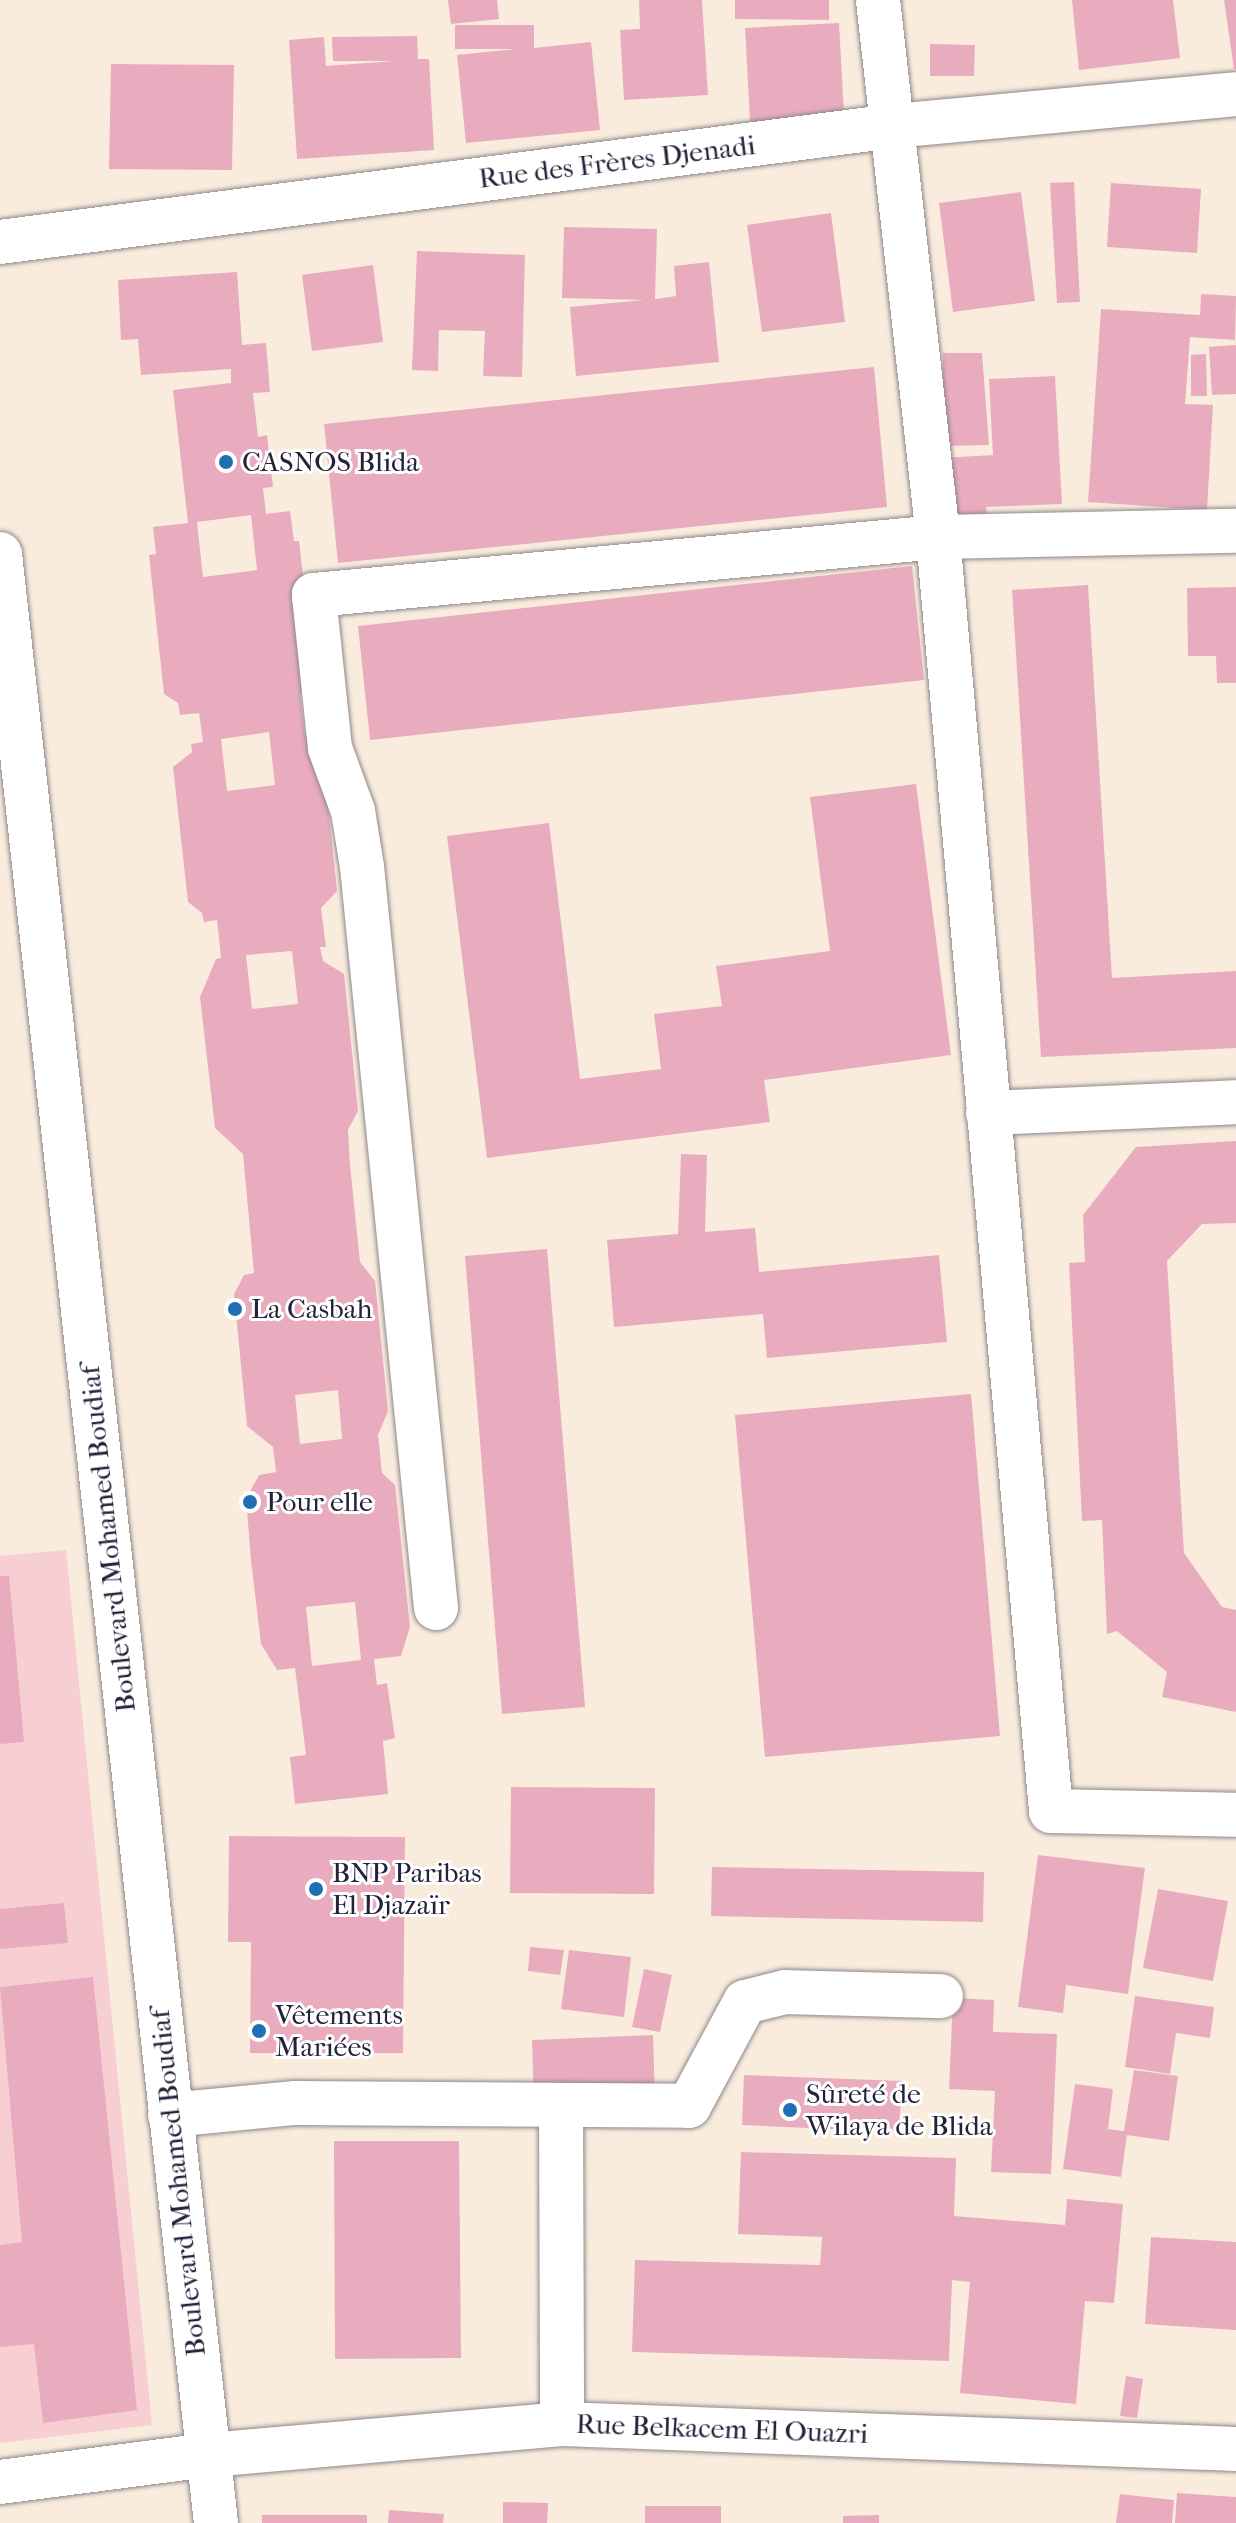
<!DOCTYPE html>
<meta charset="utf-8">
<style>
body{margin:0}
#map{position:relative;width:1236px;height:2523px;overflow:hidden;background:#f9ecdd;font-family:"IM FELL French Canon",serif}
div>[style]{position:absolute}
.built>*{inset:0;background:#f7cfd2}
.building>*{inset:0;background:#e9acbe}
.roads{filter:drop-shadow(0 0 2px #8e878c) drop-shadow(0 0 2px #8e878c)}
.minor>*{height:44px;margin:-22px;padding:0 22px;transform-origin:22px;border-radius:22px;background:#fff}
.major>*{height:44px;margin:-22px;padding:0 22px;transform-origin:22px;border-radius:22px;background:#fff}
.dots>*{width:22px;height:22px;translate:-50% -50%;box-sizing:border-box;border:4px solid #fff;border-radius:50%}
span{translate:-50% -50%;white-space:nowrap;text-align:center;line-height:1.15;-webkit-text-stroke:6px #fff;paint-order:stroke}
.street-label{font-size:28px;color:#22223b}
.poi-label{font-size:28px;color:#22223b}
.left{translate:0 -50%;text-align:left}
</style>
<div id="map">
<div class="built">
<i style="clip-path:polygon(66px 1550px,152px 2425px,0 2443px,0 1556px)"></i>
</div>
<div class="building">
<i style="clip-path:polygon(448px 0,497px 0,499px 19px,451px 24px)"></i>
<i style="clip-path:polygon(639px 0,702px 0,708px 95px,624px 100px,620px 30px,640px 29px)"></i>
<i style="clip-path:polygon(735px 0,829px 0,829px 20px,735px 19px)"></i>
<i style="clip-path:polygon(1072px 0,1173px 0,1180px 58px,1079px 70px)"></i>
<i style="clip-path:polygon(1224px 0,1236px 0,1236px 69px,1234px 69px)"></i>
<i style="clip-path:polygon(839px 23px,845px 133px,751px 138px,745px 28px)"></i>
<i style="clip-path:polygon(455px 25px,534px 25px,534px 48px,591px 42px,600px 130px,466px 143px,457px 55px,515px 49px,455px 49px)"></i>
<i style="clip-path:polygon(417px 36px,418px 59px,429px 59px,434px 150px,297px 159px,289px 40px,324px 37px,326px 66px,394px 61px,333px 61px,332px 37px)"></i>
<i style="clip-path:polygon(930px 44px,975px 45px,974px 76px,930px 76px)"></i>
<i style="clip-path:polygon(111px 64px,234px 65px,232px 170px,109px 169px)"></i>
<i style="clip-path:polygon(1074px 182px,1080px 302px,1057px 303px,1050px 183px)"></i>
<i style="clip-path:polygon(1111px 183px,1201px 189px,1197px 253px,1107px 247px)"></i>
<i style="clip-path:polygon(1021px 192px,1035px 301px,953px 312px,939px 203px)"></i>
<i style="clip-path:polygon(831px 213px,845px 322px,762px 332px,747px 225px)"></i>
<i style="clip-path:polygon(564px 227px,657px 229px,655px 299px,676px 296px,674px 266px,709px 262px,719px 362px,576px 376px,570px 307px,644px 300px,562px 298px)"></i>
<i style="clip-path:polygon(417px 251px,525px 255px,522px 377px,483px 376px,485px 331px,439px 330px,438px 371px,412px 370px)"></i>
<i style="clip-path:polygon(373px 265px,383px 342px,312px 351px,302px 275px)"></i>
<i style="clip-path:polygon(evenodd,237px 272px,242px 345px,266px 343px,270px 392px,253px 393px,258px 437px,267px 435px,273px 487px,263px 488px,266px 514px,290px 511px,294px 541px,299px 541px,315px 678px,300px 695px,305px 736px,312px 735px,322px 748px,337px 891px,321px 908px,326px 947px,320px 947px,323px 961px,344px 974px,358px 1111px,348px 1130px,350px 1165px,360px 1262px,375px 1281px,388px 1411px,378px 1435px,382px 1473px,395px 1485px,410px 1627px,401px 1656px,374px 1659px,377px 1685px,387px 1683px,395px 1738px,383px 1741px,388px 1794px,295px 1804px,290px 1757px,306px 1755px,295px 1668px,277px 1670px,261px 1644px,251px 1560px,246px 1499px,259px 1475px,276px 1472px,273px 1447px,247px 1426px,234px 1294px,244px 1275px,254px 1273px,243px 1154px,215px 1128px,200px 997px,216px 959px,221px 958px,217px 920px,204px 922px,202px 913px,188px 902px,173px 767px,192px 752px,191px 744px,203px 742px,199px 713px,180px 715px,178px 703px,164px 694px,149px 555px,156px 554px,153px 527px,188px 523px,173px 390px,231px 383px,231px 369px,141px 375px,138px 339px,121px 340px,118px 280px,237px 272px,251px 515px,257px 570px,203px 577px,197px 522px,251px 515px,237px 272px,269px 732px,275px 785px,227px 791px,221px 739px,269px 732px,237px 272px,292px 951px,298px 1004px,252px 1009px,246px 955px,292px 951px,237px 272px,338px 1390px,342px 1439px,300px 1444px,295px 1395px,338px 1390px,237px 272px,355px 1602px,361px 1660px,312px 1666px,306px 1607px,355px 1602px)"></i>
<i style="clip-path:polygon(1201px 294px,1236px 296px,1235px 340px,1190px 337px,1185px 404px,1213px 405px,1207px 510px,1088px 502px,1101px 309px,1200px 315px)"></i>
<i style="clip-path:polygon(1236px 345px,1236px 394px,1212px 395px,1209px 347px)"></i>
<i style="clip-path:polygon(943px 353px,982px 353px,989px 445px,943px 446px)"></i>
<i style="clip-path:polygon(1206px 354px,1207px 396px,1191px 396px,1191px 355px)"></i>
<i style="clip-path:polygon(874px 367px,887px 507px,338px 563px,324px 424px)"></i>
<i style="clip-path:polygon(1055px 376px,1062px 504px,986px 507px,988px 521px,944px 523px,942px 458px,993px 455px,989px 379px)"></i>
<i style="clip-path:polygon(912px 566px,924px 680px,370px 740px,358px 626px)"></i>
<i style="clip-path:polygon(1088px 585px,1112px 978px,1236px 971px,1236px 1048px,1041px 1057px,1012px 590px)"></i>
<i style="clip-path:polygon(1236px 587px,1236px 683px,1217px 683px,1216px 656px,1188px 656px,1187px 588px)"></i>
<i style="clip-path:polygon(916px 784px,951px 1055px,764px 1080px,770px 1122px,487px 1158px,447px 836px,549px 823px,580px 1079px,661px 1069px,654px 1014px,722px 1006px,716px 966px,830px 951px,810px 797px)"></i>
<i style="clip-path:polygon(1236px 1141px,1236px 1223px,1202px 1224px,1167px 1261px,1184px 1553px,1222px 1607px,1236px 1610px,1236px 1712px,1162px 1697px,1167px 1672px,1117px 1631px,1107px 1634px,1102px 1520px,1082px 1521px,1069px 1263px,1085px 1262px,1083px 1215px,1136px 1147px)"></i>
<i style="clip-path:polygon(681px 1154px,707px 1155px,705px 1232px,755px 1228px,759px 1272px,939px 1255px,947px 1342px,767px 1358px,763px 1314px,614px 1327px,607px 1240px,678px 1234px)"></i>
<i style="clip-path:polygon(547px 1249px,585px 1707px,502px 1714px,465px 1256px)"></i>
<i style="clip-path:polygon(971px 1394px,1000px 1736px,765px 1757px,735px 1415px)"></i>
<i style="clip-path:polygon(0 1576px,9px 1576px,24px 1742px,0 1744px)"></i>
<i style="clip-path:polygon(511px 1787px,655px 1788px,654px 1894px,510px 1893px)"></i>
<i style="clip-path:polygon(229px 1836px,405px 1837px,403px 2053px,250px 2053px,251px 1942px,228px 1942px)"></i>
<i style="clip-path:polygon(1038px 1855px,1145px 1868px,1128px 1994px,1066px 1985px,1063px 2013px,1018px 2007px)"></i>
<i style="clip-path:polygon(712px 1867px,984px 1872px,983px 1922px,711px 1916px)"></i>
<i style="clip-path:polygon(1158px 1889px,1228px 1901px,1213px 1981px,1143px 1968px)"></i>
<i style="clip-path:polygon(64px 1903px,68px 1943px,0 1949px,0 1909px)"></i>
<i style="clip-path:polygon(530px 1947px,564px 1950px,560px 1975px,528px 1971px)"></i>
<i style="clip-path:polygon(569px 1950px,631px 1957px,624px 2017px,561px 2009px)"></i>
<i style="clip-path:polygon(644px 1969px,672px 1975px,660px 2032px,632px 2027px)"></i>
<i style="clip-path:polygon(93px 1977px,137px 2410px,43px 2423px,34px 2344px,0 2347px,0 2245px,22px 2242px,0 1987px)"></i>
<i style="clip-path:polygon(1135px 1996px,1214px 2007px,1210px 2038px,1176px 2033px,1170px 2074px,1125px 2067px)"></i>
<i style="clip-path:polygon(953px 1998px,994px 2000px,993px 2032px,1057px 2034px,1051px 2174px,991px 2172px,995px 2091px,949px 2089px)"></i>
<i style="clip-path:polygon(653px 2035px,655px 2101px,534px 2104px,532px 2040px)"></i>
<i style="clip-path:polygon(1134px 2070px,1178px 2076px,1169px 2141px,1127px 2135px,1121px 2177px,1063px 2169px,1075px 2084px,1113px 2089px,1108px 2129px,1124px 2131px)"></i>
<i style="clip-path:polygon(744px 2075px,902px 2081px,899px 2132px,742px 2125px)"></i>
<i style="clip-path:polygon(334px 2141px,459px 2141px,461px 2358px,335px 2359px)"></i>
<i style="clip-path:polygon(741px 2152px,956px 2158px,954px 2216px,1065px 2225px,1067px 2199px,1123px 2204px,1114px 2303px,1085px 2301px,1076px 2404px,960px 2393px,970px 2282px,952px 2280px,949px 2361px,632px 2352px,635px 2260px,820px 2265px,822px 2237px,738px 2234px)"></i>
<i style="clip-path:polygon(1151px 2237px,1236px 2242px,1236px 2330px,1145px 2324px)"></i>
<i style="clip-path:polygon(1126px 2376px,1143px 2379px,1137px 2418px,1120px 2416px)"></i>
<i style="clip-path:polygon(1177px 2493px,1236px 2497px,1236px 2523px,1175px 2523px)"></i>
<i style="clip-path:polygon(1120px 2494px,1174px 2500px,1172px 2523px,1116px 2523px)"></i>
<i style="clip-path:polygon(503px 2502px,548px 2503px,547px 2523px,503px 2523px)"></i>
<i style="clip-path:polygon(645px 2506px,721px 2506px,721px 2523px,645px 2523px)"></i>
<i style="clip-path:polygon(389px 2510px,444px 2514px,443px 2523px,388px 2523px)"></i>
<i style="clip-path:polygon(262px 2515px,367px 2515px,367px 2523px,262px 2523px)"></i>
<i style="clip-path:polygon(879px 2515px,879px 2523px,843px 2523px,843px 2516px)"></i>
</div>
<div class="roads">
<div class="minor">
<i style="left:878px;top:0;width:540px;rotate:83.62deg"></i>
<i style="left:938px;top:537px;width:1279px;rotate:84.93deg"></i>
<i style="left:1051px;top:1811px;width:185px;rotate:1.2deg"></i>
<i style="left:0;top:242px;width:901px;rotate:-7.4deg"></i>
<i style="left:893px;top:126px;width:344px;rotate:-5.3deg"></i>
<i style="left:988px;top:1113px;width:248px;rotate:-2.5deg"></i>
<i style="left:436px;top:1608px;width:745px;rotate:-95.7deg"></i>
<i style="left:362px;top:867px;width:57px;rotate:-99.1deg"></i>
<i style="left:353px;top:811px;width:67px;rotate:-110.1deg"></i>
<i style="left:330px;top:748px;width:154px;rotate:-96deg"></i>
<i style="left:314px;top:595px;width:627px;rotate:-5.31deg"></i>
<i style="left:938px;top:537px;width:298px;rotate:-1.2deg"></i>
<i style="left:561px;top:2105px;width:319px;rotate:89.8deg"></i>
<i style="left:170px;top:2115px;width:126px;rotate:-5.5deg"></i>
<i style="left:295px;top:2103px;width:394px;rotate:0.4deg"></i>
<i style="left:689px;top:2106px;width:118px;rotate:-61.7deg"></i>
<i style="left:745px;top:2002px;width:41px;rotate:-14deg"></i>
<i style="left:785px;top:1992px;width:156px;rotate:1.5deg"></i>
<i style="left:0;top:2482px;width:211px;rotate:-7.4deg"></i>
<i style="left:209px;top:2455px;width:354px;rotate:-5deg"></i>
<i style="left:562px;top:2424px;width:674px;rotate:2.12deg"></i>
</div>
<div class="major">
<i style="left:0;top:554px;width:1981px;rotate:83.74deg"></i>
</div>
</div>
<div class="dots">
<i style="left:226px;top:462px;background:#1f6fb2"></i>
<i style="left:235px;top:1309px;background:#1f6fb2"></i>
<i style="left:250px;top:1502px;background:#1f6fb2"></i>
<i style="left:316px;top:1889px;background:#1f6fb2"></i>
<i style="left:259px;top:2031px;background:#1f6fb2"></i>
<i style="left:790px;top:2110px;background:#1f6fb2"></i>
</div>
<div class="street-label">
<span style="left:617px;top:162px;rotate:-7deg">Rue des Frères Djenadi</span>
<span style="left:108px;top:1539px;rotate:-96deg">Boulevard Mohamed Boudiaf</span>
<span style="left:178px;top:2183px;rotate:-96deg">Boulevard Mohamed Boudiaf</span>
<span style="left:722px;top:2429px;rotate:2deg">Rue Belkacem El Ouazri</span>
</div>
<div class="poi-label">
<span class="left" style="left:242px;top:462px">CASNOS Blida</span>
<span class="left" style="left:251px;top:1309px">La Casbah</span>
<span class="left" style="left:266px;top:1502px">Pour elle</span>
<span class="left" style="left:332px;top:1889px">BNP Paribas<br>El Djazaïr</span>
<span class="left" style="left:275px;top:2031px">Vêtements<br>Mariées</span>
<span class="left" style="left:806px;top:2110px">Sûreté de<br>Wilaya de Blida</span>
</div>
</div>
